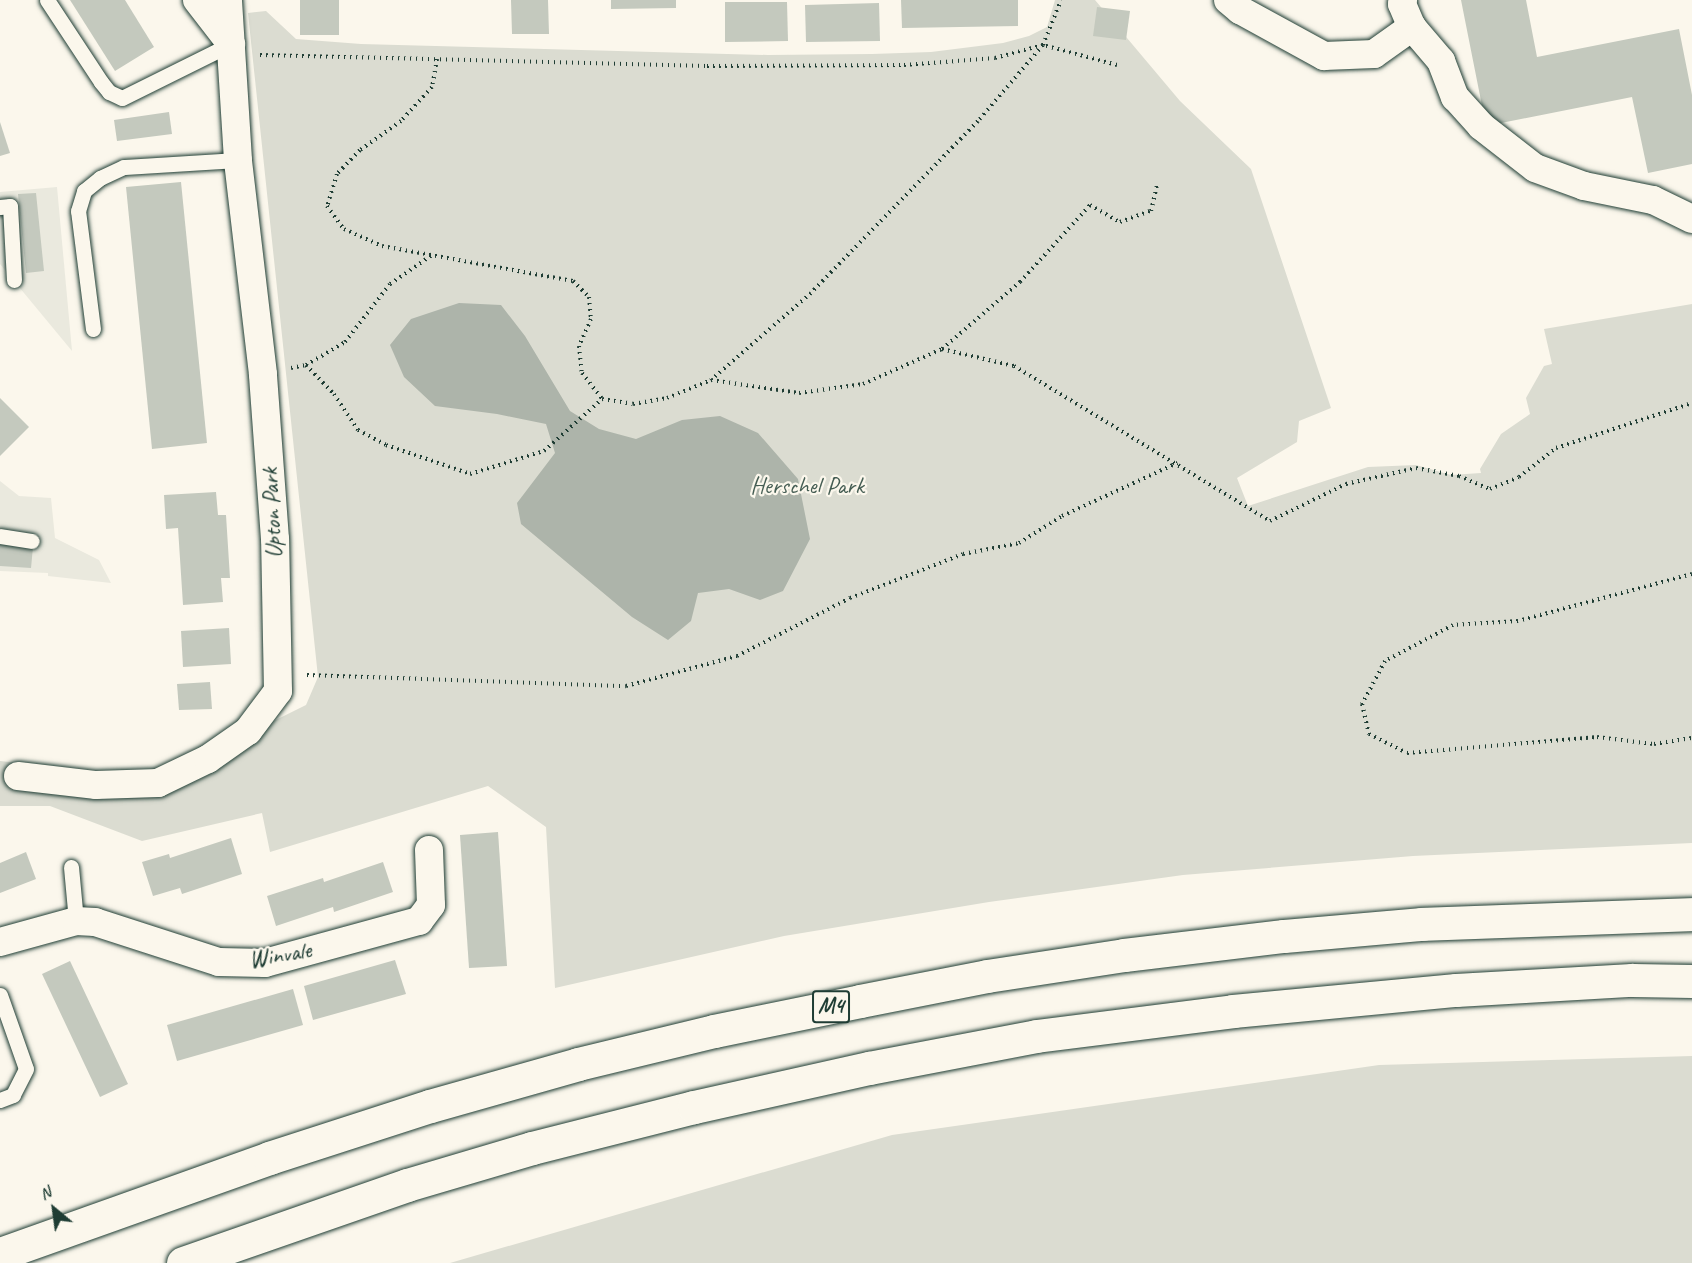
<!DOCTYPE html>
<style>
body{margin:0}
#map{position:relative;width:1692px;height:1263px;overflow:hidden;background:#fbf7ec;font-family:Caveat,sans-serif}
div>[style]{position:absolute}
.built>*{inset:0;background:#eae9de}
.green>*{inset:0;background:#dbdcd1}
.water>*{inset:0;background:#adb4aa}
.building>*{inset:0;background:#c4c9be}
.path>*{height:4px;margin-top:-2px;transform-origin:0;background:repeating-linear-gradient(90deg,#1f3d34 0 1.5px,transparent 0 6px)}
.roads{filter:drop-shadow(0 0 2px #1f3d34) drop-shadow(0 0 2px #1f3d34)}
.service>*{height:15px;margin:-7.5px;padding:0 7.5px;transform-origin:7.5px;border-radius:7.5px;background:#fbf7ec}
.minor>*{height:28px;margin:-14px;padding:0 14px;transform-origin:14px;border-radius:14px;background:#fbf7ec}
.motorway>*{height:33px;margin:-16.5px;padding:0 16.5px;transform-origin:16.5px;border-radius:16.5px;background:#fbf7ec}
span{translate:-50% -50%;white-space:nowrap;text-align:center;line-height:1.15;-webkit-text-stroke:4.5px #fbf7ec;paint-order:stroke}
.shield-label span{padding:2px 4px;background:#fbf7ec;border:2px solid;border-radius:4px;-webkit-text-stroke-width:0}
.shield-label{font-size:22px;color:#1f3d34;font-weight:700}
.park-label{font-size:24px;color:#455d53}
.street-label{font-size:24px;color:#1f3d34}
.north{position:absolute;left:24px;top:1179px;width:60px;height:60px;-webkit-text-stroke:4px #fbf7ec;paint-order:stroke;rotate:331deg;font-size:16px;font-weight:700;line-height:24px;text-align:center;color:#1f3d34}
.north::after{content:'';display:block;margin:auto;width:21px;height:27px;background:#1f3d34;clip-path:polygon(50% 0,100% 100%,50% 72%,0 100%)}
</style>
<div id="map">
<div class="built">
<i style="clip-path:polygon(57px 187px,72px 351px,0 264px,0 192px)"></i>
<i style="clip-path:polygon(0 481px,19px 496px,51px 498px,55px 538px,99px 560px,111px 583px,48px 576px,48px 573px,0 571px)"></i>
</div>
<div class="green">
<i style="clip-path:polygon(1055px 0,1095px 0,1180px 101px,1251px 169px,1331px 408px,1299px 421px,1297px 442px,1237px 478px,1248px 506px,1368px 467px,1416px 465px,1451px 475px,1481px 473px,1480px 469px,1501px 434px,1530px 414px,1526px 398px,1544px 366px,1552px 364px,1544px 329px,1692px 304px,1692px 843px,1413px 856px,1183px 875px,989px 902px,784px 936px,555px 988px,546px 827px,488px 786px,270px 852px,262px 813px,142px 841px,50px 806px,0 806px,0 761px,159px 778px,306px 705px,318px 677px,248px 13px,266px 11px,296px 39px,361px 44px,768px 55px,872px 54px,931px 52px,1003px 43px,1029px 36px,1047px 27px)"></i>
<i style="clip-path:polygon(1692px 1056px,1692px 1263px,450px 1263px,892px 1135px,1379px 1065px)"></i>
</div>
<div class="water">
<i style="clip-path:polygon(459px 303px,501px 305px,525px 336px,570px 411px,599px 429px,636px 439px,682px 420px,720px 416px,758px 433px,798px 479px,810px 539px,783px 591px,760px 600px,729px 589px,698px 593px,691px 621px,668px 640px,632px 617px,521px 524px,517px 503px,555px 453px,546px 424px,497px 414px,435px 406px,404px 377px,390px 345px,411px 319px)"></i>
</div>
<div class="building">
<i style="clip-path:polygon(70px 0,125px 0,154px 47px,115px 71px)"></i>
<i style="clip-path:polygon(300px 0,339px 0,339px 35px,300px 35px)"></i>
<i style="clip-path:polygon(511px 0,548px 0,549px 34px,512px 34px)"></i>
<i style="clip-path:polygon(611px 0,676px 0,676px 8px,611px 9px)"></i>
<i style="clip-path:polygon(901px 0,1018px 0,1018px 26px,902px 28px)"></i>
<i style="clip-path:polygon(1461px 0,1526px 0,1537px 57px,1679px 29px,1692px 95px,1692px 164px,1648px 173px,1632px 97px,1486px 126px)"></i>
<i style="clip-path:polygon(725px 2px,787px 2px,788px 41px,725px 42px)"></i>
<i style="clip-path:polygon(879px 3px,880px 41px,806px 42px,805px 5px)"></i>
<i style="clip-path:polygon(1097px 7px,1130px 11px,1126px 40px,1093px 36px)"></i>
<i style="clip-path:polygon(169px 112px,172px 134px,117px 141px,114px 120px)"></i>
<i style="clip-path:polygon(0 122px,10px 153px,0 156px)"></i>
<i style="clip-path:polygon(181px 182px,207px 443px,152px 449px,126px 187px)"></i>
<i style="clip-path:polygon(36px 193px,44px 271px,26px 273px,18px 194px)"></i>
<i style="clip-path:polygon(0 398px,29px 427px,0 456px)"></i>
<i style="clip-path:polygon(216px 492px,218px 515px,226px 515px,230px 578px,221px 578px,223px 602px,183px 605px,178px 528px,166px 529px,164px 495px)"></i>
<i style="clip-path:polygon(0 544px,33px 547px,31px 568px,0 566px)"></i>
<i style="clip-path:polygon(229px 628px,231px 664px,183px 667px,181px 631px)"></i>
<i style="clip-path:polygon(210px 682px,212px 709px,179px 710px,177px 684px)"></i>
<i style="clip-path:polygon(498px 832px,507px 966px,469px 968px,460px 835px)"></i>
<i style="clip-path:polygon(231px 838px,242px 874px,182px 894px,180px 888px,153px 896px,142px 862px,169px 854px,170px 858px)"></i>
<i style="clip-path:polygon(26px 852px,36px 879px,0 893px,0 863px)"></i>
<i style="clip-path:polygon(383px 862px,393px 892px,334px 912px,333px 907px,276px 926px,267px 896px,323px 878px,324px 882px)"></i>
<i style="clip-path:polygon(395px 960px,406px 994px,313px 1020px,304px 986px)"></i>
<i style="clip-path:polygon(70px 961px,128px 1084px,100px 1097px,42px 974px)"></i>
<i style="clip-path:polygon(293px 989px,303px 1025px,177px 1061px,167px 1025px)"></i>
</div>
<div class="path">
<i style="left:260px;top:55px;width:447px;rotate:1.4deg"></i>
<i style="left:707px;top:66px;width:197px;rotate:-0.3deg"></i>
<i style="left:904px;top:65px;width:91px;rotate:-4.4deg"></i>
<i style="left:995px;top:58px;width:50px;rotate:-15.2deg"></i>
<i style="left:1043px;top:45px;width:48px;rotate:-68.2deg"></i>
<i style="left:437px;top:59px;width:28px;rotate:100deg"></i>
<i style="left:432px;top:87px;width:46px;rotate:132.4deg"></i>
<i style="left:401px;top:121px;width:50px;rotate:144.7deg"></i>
<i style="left:360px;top:150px;width:33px;rotate:134deg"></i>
<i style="left:337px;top:174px;width:34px;rotate:107deg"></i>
<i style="left:327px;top:206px;width:29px;rotate:54deg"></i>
<i style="left:344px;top:229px;width:42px;rotate:24.1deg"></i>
<i style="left:382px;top:246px;width:194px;rotate:10.4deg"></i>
<i style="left:573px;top:281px;width:23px;rotate:45deg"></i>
<i style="left:589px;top:297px;width:22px;rotate:85deg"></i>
<i style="left:591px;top:319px;width:30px;rotate:114deg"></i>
<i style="left:579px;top:346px;width:27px;rotate:84deg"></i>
<i style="left:582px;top:373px;width:33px;rotate:52deg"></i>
<i style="left:602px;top:399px;width:31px;rotate:9deg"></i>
<i style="left:633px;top:404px;width:35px;rotate:-10deg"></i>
<i style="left:667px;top:398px;width:48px;rotate:-22.2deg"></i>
<i style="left:1117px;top:65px;width:77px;rotate:-164.9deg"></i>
<i style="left:1043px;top:45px;width:100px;rotate:130.5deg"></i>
<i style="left:978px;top:121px;width:240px;rotate:134.2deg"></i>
<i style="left:811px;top:293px;width:133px;rotate:139deg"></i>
<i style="left:711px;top:380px;width:89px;rotate:8.4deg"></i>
<i style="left:799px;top:393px;width:65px;rotate:-8deg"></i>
<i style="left:863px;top:384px;width:86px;rotate:-23.9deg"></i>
<i style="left:942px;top:349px;width:103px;rotate:-40.7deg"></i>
<i style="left:1020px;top:282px;width:104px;rotate:-47.7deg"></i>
<i style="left:1090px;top:205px;width:34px;rotate:30deg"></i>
<i style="left:1120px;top:222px;width:33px;rotate:-20deg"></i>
<i style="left:1151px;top:211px;width:27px;rotate:-77deg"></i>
<i style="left:942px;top:349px;width:74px;rotate:13.3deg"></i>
<i style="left:1014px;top:366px;width:299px;rotate:31.2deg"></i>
<i style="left:1270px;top:521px;width:85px;rotate:-26deg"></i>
<i style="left:1346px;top:484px;width:72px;rotate:-12.9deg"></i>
<i style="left:1416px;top:468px;width:44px;rotate:10.5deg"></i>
<i style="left:1459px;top:476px;width:34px;rotate:23deg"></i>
<i style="left:1490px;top:489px;width:31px;rotate:-22deg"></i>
<i style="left:1519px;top:477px;width:47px;rotate:-38.1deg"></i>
<i style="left:1556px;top:448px;width:143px;rotate:-18.3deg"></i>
<i style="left:306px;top:365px;width:40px;rotate:46deg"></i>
<i style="left:334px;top:394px;width:43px;rotate:56.3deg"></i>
<i style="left:358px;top:430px;width:32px;rotate:28deg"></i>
<i style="left:386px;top:445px;width:89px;rotate:19deg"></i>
<i style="left:470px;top:474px;width:77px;rotate:-17.3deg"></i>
<i style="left:544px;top:451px;width:78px;rotate:-41.9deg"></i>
<i style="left:291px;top:368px;width:15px;rotate:-11deg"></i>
<i style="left:306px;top:365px;width:45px;rotate:-30.5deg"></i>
<i style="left:345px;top:342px;width:73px;rotate:-52.2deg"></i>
<i style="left:390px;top:284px;width:51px;rotate:-34.6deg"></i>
<i style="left:1692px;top:574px;width:180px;rotate:164.9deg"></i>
<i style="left:1518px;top:621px;width:65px;rotate:176.5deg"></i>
<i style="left:1453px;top:625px;width:77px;rotate:152.1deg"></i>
<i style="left:1385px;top:661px;width:49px;rotate:118.1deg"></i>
<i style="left:1362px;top:704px;width:31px;rotate:77deg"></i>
<i style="left:1369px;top:734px;width:42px;rotate:26.6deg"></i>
<i style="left:1407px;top:753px;width:191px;rotate:-4.8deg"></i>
<i style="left:1597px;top:737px;width:57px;rotate:7deg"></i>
<i style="left:1654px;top:744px;width:38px;rotate:-9deg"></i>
<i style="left:307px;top:675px;width:319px;rotate:2deg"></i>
<i style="left:626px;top:686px;width:115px;rotate:-15.1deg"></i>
<i style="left:737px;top:656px;width:127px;rotate:-27.2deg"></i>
<i style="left:850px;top:598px;width:121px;rotate:-21.3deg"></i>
<i style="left:963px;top:554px;width:57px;rotate:-11.1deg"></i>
<i style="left:1019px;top:543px;width:51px;rotate:-32.1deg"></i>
<i style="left:1062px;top:516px;width:127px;rotate:-24.7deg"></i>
</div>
<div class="roads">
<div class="service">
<i style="left:47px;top:0;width:98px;rotate:56.6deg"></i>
<i style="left:101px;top:82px;width:13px;rotate:51deg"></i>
<i style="left:109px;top:92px;width:14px;rotate:25deg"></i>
<i style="left:122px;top:98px;width:122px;rotate:-26.4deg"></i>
<i style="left:0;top:207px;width:10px;rotate:-6deg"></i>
<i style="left:10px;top:206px;width:74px;rotate:86.9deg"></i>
<i style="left:93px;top:329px;width:119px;rotate:-97.2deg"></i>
<i style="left:78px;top:211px;width:21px;rotate:-73deg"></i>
<i style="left:84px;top:191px;width:21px;rotate:-39deg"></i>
<i style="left:100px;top:178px;width:26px;rotate:-25deg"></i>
<i style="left:124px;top:167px;width:114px;rotate:-3.5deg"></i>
<i style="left:0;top:536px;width:32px;rotate:9deg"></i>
<i style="left:71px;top:867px;width:54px;rotate:84.7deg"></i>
<i style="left:0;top:995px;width:78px;rotate:70.6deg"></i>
<i style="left:26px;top:1069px;width:29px;rotate:117deg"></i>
<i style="left:13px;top:1095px;width:14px;rotate:159deg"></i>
</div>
<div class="minor">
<i style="left:197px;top:0;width:56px;rotate:52.3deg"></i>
<i style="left:1228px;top:0;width:16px;rotate:40deg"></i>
<i style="left:1240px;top:10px;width:96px;rotate:28.7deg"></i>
<i style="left:1324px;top:56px;width:50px;rotate:-2.3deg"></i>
<i style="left:1374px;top:54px;width:47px;rotate:-35.4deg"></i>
<i style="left:1403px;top:0;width:4px;rotate:104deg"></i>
<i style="left:1402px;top:4px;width:25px;rotate:67deg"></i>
<i style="left:1412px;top:27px;width:45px;rotate:49.5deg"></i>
<i style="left:1441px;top:61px;width:39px;rotate:69deg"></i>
<i style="left:1455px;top:97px;width:39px;rotate:48deg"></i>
<i style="left:1481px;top:126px;width:68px;rotate:37.9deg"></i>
<i style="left:1535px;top:168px;width:52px;rotate:20.2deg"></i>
<i style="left:1584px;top:186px;width:70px;rotate:11.5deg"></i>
<i style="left:1653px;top:200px;width:43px;rotate:26deg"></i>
<i style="left:18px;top:776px;width:79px;rotate:6.6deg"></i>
<i style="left:96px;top:785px;width:62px;rotate:-1.8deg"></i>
<i style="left:158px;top:783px;width:55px;rotate:-25.6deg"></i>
<i style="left:208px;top:759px;width:49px;rotate:-35deg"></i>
<i style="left:248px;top:731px;width:50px;rotate:-53.1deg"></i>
<i style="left:278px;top:691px;width:152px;rotate:-91.1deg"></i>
<i style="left:275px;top:539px;width:165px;rotate:-94.2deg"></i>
<i style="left:263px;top:374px;width:215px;rotate:-96.7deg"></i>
<i style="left:238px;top:160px;width:160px;rotate:-93.6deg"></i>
<i style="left:0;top:942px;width:79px;rotate:-15.4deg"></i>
<i style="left:76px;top:921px;width:19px;rotate:3deg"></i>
<i style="left:95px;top:922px;width:130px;rotate:17.9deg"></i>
<i style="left:219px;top:962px;width:46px;rotate:1.2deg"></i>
<i style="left:265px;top:963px;width:160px;rotate:-15.3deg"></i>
<i style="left:419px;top:921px;width:20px;rotate:-53deg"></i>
<i style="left:431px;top:905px;width:55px;rotate:-92.1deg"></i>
</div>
<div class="motorway">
<i style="left:0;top:1254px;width:286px;rotate:-19.6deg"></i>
<i style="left:269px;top:1158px;width:169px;rotate:-17.9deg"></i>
<i style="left:430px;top:1106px;width:154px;rotate:-15.8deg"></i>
<i style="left:578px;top:1064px;width:140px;rotate:-13.6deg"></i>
<i style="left:714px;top:1031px;width:149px;rotate:-11.6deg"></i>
<i style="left:860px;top:1001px;width:129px;rotate:-11.1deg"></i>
<i style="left:987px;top:976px;width:139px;rotate:-8.7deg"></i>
<i style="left:1124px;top:955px;width:161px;rotate:-6.8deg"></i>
<i style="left:1284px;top:936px;width:139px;rotate:-5deg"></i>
<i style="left:1422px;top:924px;width:270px;rotate:-2.1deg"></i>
<i style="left:183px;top:1263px;width:237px;rotate:-19.2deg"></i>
<i style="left:407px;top:1185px;width:130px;rotate:-16.5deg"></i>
<i style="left:532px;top:1148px;width:167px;rotate:-14.2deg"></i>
<i style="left:694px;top:1107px;width:179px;rotate:-12.6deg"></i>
<i style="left:869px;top:1068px;width:170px;rotate:-10.8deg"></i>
<i style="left:1036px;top:1036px;width:199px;rotate:-7.2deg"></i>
<i style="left:1233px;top:1011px;width:224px;rotate:-5.4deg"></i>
<i style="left:1456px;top:990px;width:176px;rotate:-3.3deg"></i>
<i style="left:1632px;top:980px;width:60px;rotate:1deg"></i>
</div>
</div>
<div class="shield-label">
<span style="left:831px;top:1007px">M4</span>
</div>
<div class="park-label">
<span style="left:807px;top:486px">Herschel Park</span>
</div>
<div class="street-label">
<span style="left:272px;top:513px;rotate:-93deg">Upton Park</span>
<span style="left:280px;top:955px;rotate:-10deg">Winvale</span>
</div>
<div class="north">N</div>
</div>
